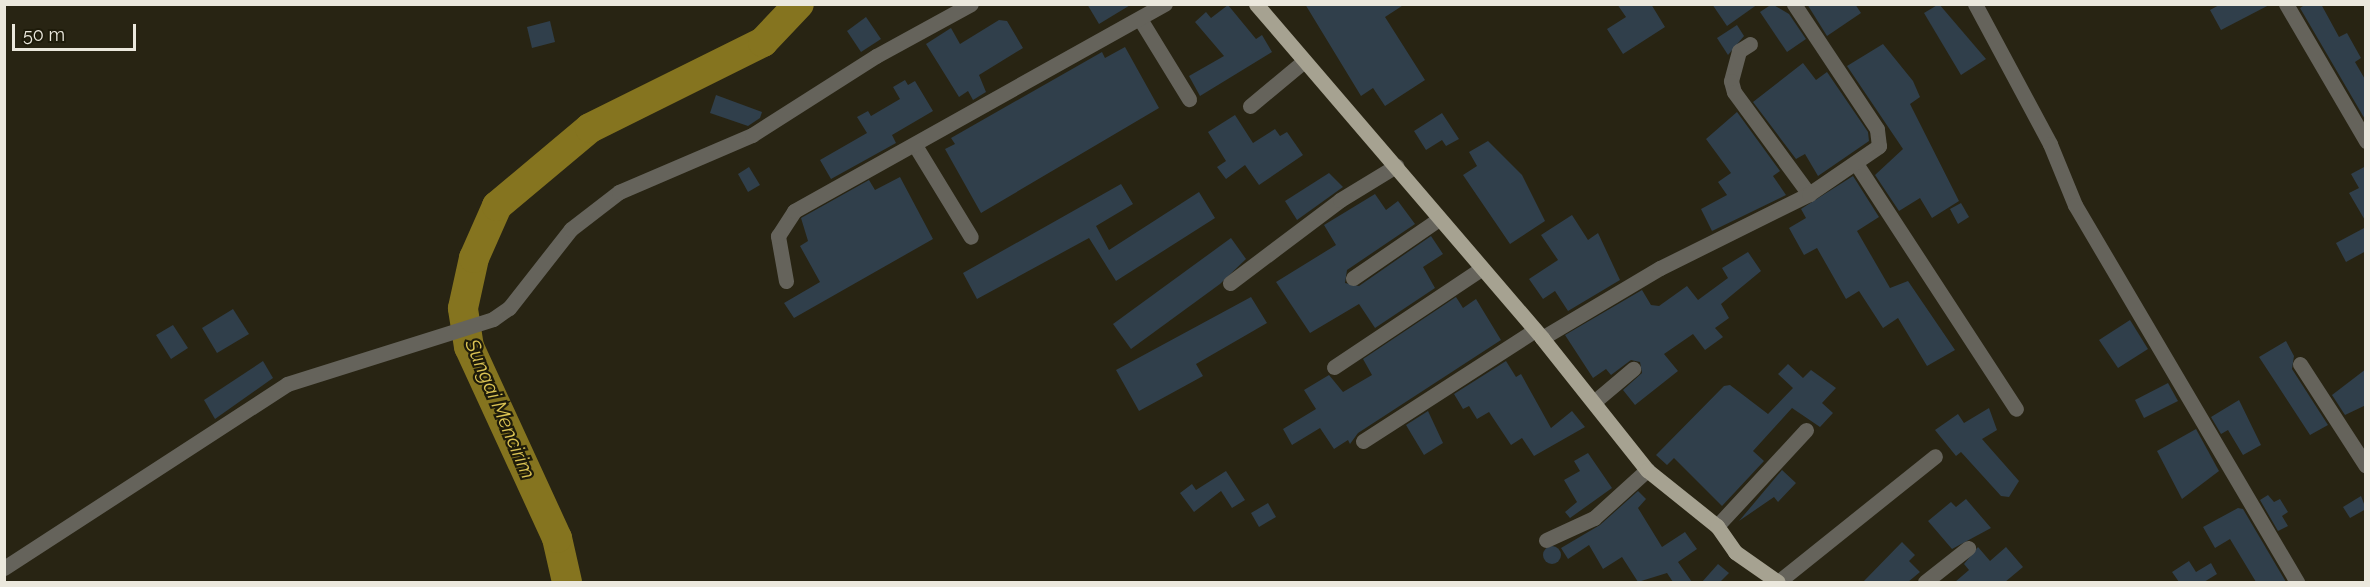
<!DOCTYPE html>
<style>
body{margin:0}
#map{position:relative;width:2370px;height:587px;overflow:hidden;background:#282413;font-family:Raleway,sans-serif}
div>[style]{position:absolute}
.river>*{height:30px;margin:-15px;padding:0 15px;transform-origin:15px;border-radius:15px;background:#85741f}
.building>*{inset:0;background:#303f4b}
.round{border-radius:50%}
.minor>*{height:15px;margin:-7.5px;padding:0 7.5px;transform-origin:7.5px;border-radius:7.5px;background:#65635b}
.major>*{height:15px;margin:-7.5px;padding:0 7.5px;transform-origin:7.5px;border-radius:7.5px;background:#a6a291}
span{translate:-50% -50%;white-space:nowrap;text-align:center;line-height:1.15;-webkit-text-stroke:4.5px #1e1b0a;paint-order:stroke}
.water-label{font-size:20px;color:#dcc454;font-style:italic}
.frame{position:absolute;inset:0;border:6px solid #ebe8dd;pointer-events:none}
.scale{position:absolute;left:12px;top:24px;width:124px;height:27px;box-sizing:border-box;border:3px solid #ebe8dd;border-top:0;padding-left:8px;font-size:18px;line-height:21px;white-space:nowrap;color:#ebe8dd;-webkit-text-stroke:4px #1e1b0a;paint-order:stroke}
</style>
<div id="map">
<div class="river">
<i style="left:567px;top:582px;width:45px;rotate:-102.8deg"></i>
<i style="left:557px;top:538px;width:210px;rotate:-114.7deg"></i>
<i style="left:469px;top:347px;width:39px;rotate:-99deg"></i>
<i style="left:463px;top:308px;width:51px;rotate:-77.6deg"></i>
<i style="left:474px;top:258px;width:57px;rotate:-66.1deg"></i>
<i style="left:497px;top:206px;width:121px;rotate:-40deg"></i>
<i style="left:590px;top:128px;width:193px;rotate:-26.4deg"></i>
<i style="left:763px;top:42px;width:52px;rotate:-46.5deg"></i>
</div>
<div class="building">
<i style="clip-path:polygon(1087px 4px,1132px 4px,1099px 24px)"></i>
<i style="clip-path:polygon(1305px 4px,1405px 4px,1385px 17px,1425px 80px,1385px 106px,1373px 88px,1361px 96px)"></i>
<i style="clip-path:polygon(1617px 4px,1651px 4px,1665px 27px,1623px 54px,1607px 29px,1626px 17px)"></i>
<i style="clip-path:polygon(1712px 4px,1758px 4px,1727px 26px)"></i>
<i style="clip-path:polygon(1772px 4px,1789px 14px,1806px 39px,1787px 52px,1760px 12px)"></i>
<i style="clip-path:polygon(1807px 4px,1855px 4px,1861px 13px,1827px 36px)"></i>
<i style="clip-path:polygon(1939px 4px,1986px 59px,1961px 75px,1924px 13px)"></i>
<i style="clip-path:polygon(2221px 4px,2271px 4px,2221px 30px,2210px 10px)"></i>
<i style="clip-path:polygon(2306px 4px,2321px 4px,2339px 37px,2347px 33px,2361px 58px,2355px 62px,2366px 81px,2366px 121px,2300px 8px)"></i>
<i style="clip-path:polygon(1228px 5px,1256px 39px,1262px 35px,1272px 52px,1200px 96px,1189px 76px,1224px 56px,1195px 22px,1206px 12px,1211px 18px)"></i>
<i style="clip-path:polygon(866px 17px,881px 39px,861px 52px,847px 31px)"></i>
<i style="clip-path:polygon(999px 20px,1007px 21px,1023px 48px,979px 75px,986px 92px,973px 100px,968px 91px,959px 97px,926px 44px,951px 28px,960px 44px)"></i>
<i style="clip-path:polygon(550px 21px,555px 42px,532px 48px,527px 27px)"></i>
<i style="clip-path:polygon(1737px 25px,1744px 36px,1728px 55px,1717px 38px)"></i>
<i style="clip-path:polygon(1883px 44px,1913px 81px,1920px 97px,1910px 104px,1959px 201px,1932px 218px,1920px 198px,1899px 211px,1875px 175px,1903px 149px,1847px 66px)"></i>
<i style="clip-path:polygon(1125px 47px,1159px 108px,981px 213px,945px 149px,955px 144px,951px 138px,1102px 52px,1105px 58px)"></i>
<i style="clip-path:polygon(1803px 63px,1816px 80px,1827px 72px,1868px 132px,1869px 141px,1818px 176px,1805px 154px,1796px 159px,1753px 102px)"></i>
<i style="clip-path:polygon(905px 80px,908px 85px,915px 81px,933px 111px,892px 135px,896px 143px,831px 179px,820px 160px,867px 133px,857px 117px,868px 111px,871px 116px,900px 99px,893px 87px)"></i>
<i style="clip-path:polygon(716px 95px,762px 112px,760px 118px,748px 126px,710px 113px)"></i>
<i style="clip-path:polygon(1737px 112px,1780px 171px,1773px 176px,1786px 195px,1712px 231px,1701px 209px,1727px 195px,1718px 182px,1731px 173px,1706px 139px)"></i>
<i style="clip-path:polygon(1442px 113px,1459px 139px,1446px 146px,1442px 140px,1426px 150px,1414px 131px)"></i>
<i style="clip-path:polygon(1235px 115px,1253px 143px,1275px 129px,1280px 136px,1287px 132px,1303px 155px,1259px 185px,1245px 165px,1226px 179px,1217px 167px,1226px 161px,1208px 132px)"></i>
<i style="clip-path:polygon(1488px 141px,1522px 175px,1545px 221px,1510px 244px,1463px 175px,1477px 166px,1469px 152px)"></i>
<i style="clip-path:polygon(2366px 166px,2366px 222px,2349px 193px,2359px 188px,2351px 174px)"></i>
<i style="clip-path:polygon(749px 167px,760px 185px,748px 192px,738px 174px)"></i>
<i style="clip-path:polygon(1329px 173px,1343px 187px,1297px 220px,1285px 201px)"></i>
<i style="clip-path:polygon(1853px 176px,1879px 217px,1857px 231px,1890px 288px,1908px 281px,1955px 350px,1927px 366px,1898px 318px,1883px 328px,1859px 291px,1846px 299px,1817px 248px,1804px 255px,1789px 228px,1806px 218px,1801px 209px)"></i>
<i style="clip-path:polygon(900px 177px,933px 239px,794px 318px,784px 303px,820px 282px,800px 246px,808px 241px,801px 218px,869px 180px,875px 190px)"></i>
<i style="clip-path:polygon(1121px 184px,1133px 204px,1096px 226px,1109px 250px,1199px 192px,1215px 218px,1116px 281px,1089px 238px,977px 299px,963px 273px)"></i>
<i style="clip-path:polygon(1375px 194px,1386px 210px,1398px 201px,1415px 224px,1347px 270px,1345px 283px,1359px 286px,1431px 236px,1443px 254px,1423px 267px,1435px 288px,1375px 328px,1359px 304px,1310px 333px,1276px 282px,1336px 245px,1324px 225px)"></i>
<i style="clip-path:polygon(1961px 203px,1969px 217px,1958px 224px,1950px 209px)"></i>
<i style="clip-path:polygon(1572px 215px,1588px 240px,1598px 233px,1620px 280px,1568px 311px,1555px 291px,1543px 299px,1529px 279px,1558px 260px,1541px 235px)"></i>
<i style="clip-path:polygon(2366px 227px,2366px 251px,2346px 262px,2336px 243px)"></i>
<i style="clip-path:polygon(1231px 238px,1246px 259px,1220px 284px,1131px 349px,1113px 324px)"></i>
<i style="clip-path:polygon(1748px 252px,1761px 271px,1721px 304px,1729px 318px,1715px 328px,1723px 337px,1705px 350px,1693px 334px,1664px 354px,1678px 371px,1635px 405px,1623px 390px,1642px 373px,1640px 362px,1631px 360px,1611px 375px,1606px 369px,1593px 378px,1565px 335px,1642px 290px,1651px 305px,1659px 306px,1687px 286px,1698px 300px,1728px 278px,1722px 268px)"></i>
<i style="clip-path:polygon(1251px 297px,1267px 323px,1196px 364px,1203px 376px,1139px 411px,1116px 370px)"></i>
<i style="clip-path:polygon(1456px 297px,1463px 308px,1476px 299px,1501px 340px,1358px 433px,1350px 444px,1348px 440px,1334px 449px,1320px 428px,1292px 445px,1283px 429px,1316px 409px,1304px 390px,1329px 375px,1343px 392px,1372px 375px,1363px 359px)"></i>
<i style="clip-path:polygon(233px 309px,249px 334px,217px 353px,202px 328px)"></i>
<i style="clip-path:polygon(2130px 320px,2148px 349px,2118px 368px,2099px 340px)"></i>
<i style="clip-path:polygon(173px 325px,188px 348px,171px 359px,156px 335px)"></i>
<i style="clip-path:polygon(2286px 341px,2294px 356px,2292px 369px,2328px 425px,2310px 435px,2259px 357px)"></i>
<i style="clip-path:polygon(263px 361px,273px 378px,215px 419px,204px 400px)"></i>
<i style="clip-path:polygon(1506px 361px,1516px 377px,1521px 374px,1551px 428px,1572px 411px,1585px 427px,1534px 456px,1522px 438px,1511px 445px,1489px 412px,1477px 419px,1469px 406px,1463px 409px,1454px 394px)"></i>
<i style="clip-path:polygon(1788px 364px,1803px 378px,1811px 370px,1836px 388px,1822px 403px,1833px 413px,1820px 427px,1792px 408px,1753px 451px,1764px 461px,1722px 506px,1674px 458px,1667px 465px,1656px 455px,1724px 386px,1730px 385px,1768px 414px,1793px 388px,1778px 374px)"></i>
<i style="clip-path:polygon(2366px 369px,2366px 405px,2345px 415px,2332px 395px)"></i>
<i style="clip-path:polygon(2168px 383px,2178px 401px,2144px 418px,2135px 400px)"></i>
<i style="clip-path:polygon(2239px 400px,2261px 445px,2243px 455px,2228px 430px,2221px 434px,2211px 417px)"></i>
<i style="clip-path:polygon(1989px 408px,1997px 430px,1982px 439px,2019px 481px,2009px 497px,2001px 496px,1961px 452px,1956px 456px,1935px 430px,1958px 414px,1964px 423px)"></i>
<i style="clip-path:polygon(1428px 411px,1443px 443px,1424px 455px,1406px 425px)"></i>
<i style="clip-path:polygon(2196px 429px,2219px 471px,2182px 499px,2157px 451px)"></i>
<i style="clip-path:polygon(1588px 453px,1612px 488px,1570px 518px,1565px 512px,1577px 502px,1564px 480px,1580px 471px,1574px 461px)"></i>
<i style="clip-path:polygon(1782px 470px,1796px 483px,1778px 502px,1774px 497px,1739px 521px)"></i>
<i style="clip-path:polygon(1226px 471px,1245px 500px,1232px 508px,1221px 491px,1194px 512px,1180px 493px,1192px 484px,1196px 490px)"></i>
<i style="clip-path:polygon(1638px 491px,1646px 499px,1638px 508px,1662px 547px,1685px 532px,1697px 549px,1678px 562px,1692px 582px,1673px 582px,1667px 573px,1638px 582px,1622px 557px,1603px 569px,1589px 545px,1568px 559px,1561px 548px,1600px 525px)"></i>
<i style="clip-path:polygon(2268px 495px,2274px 502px,2280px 499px,2288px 512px,2282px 516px,2288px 526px,2278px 531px,2260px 500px)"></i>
<i style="clip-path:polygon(2361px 496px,2366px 509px,2350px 518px,2343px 507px)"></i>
<i style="clip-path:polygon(1966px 499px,1991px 528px,1952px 549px,1928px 521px,1951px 502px,1956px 507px)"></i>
<i style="clip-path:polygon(1268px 503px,1276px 517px,1259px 527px,1251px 513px)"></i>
<i style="clip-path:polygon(2238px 508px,2243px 509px,2286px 582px,2256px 582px,2230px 539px,2215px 548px,2203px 527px)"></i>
<i style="clip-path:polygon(1902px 542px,1915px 555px,1909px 561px,1920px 572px,1908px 582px,1863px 582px)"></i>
<i class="round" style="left:1543px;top:546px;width:18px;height:18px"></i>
<i style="clip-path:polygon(1978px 547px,1990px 561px,2006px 547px,2023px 567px,2005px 582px,1955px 582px,1969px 570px,1964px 564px)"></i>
<i style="clip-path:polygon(2189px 561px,2196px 572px,2211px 563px,2217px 574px,2204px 582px,2179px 582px,2172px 572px)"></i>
<i style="clip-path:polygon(1718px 564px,1729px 573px,1720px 582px,1702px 582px)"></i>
</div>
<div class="minor">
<i style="left:1975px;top:4px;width:159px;rotate:61.8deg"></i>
<i style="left:2050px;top:144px;width:66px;rotate:67.7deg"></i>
<i style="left:2075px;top:205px;width:438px;rotate:59.5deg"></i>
<i style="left:2286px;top:4px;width:159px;rotate:59.7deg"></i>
<i style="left:1140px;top:19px;width:94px;rotate:58.5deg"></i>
<i style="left:1750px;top:44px;width:13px;rotate:148deg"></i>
<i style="left:1739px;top:51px;width:31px;rotate:105deg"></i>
<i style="left:1731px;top:81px;width:11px;rotate:75deg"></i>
<i style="left:1734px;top:92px;width:127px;rotate:53.7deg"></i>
<i style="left:1250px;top:106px;width:70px;rotate:-39.8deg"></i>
<i style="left:916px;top:147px;width:105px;rotate:58.6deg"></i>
<i style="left:1857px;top:165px;width:291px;rotate:56.9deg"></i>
<i style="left:1353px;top:278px;width:104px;rotate:-34.5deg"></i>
<i style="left:786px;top:281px;width:46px;rotate:-100.1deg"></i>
<i style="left:778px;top:236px;width:30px;rotate:-57deg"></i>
<i style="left:794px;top:211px;width:425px;rotate:-29.2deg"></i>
<i style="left:1230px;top:283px;width:138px;rotate:-37deg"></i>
<i style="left:1340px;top:200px;width:66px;rotate:-31.3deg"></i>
<i style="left:1542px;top:338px;width:137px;rotate:-30.7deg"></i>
<i style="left:1660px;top:268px;width:166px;rotate:-26.4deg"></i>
<i style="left:1809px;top:194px;width:85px;rotate:-34.4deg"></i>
<i style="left:1879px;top:146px;width:17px;rotate:-97deg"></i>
<i style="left:1877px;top:129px;width:150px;rotate:-123.6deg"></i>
<i style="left:2300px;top:364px;width:121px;rotate:57.1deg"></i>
<i style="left:1334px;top:367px;width:177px;rotate:-33.7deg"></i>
<i style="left:1595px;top:401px;width:50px;rotate:-40.1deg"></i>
<i style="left:1363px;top:441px;width:205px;rotate:-32.8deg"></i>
<i style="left:1717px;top:526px;width:131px;rotate:-47.2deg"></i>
<i style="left:1546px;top:540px;width:53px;rotate:-24.6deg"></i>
<i style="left:1594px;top:518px;width:72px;rotate:-42.2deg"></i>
<i style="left:4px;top:568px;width:338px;rotate:-33deg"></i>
<i style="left:287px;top:384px;width:216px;rotate:-17.5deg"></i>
<i style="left:493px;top:319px;width:19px;rotate:-35deg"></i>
<i style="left:509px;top:308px;width:100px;rotate:-51.9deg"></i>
<i style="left:571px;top:229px;width:61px;rotate:-37.6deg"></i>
<i style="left:619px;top:192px;width:145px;rotate:-23.2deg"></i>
<i style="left:752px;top:135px;width:147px;rotate:-32.5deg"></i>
<i style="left:876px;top:56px;width:108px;rotate:-28.7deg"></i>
<i style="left:1778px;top:582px;width:201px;rotate:-38.7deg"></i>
<i style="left:1925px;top:582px;width:55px;rotate:-38.3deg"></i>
</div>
<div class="major">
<i style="left:1256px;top:4px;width:440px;rotate:49.4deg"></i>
<i style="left:1542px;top:338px;width:169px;rotate:51.5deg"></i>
<i style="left:1647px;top:470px;width:90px;rotate:38.7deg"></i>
<i style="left:1717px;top:526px;width:32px;rotate:55deg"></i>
<i style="left:1735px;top:552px;width:52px;rotate:34.9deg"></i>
</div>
<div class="water-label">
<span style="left:500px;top:409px;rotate:67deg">Sungai Mencirim</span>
</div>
<div class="frame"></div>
<div class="scale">50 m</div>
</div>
